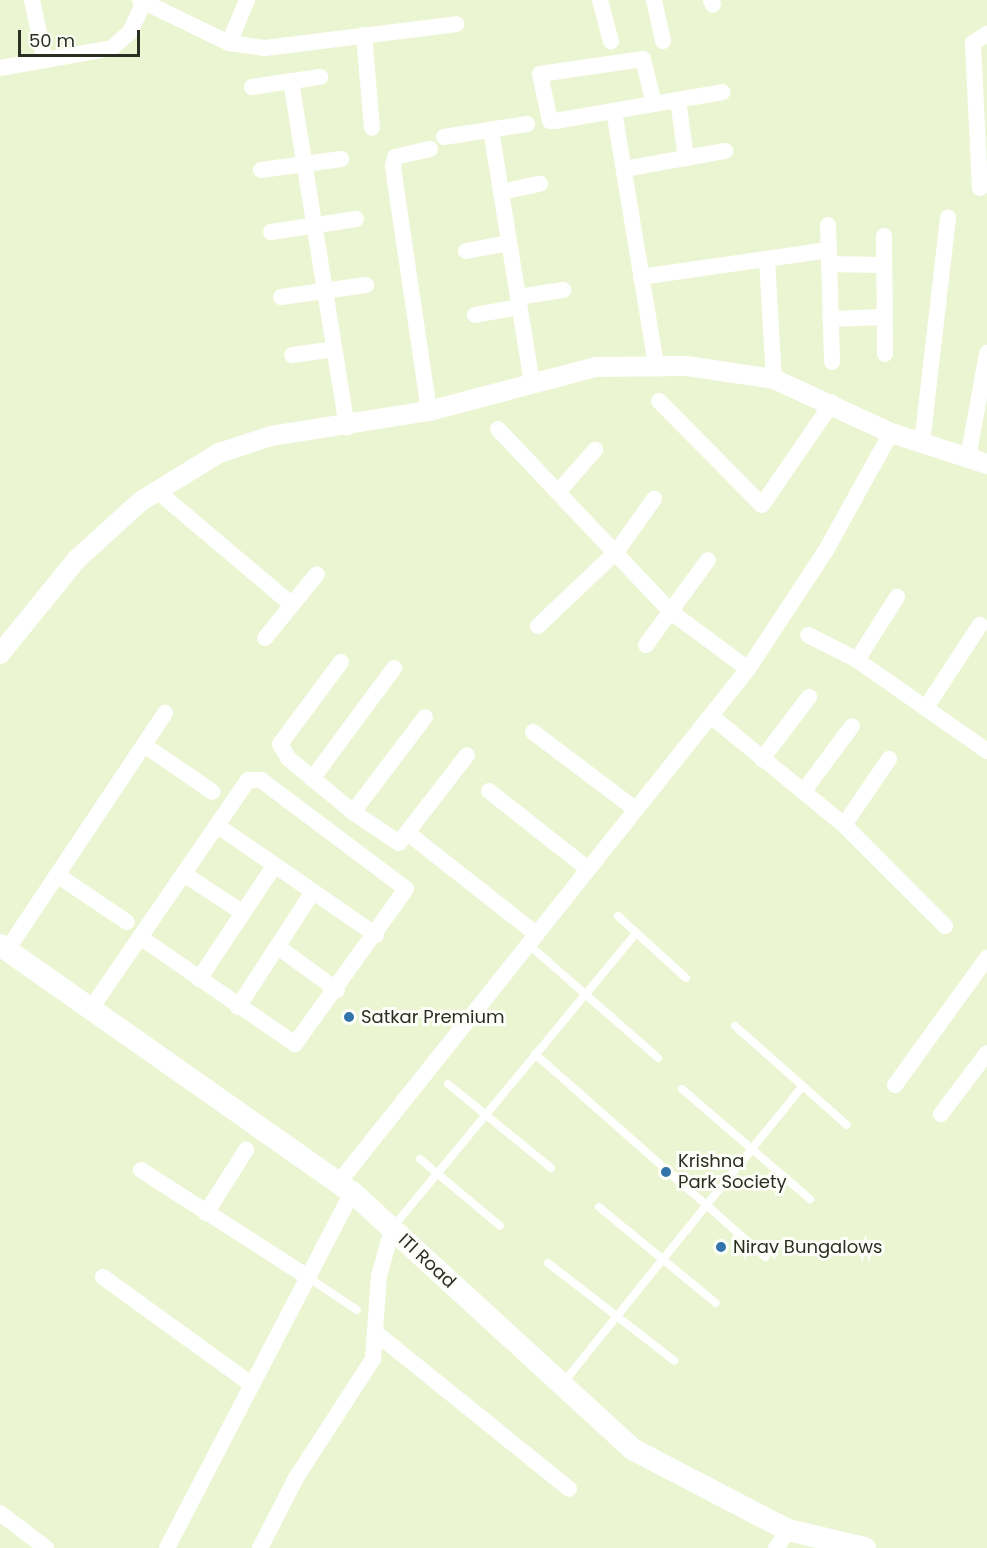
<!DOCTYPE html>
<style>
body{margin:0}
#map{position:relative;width:987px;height:1548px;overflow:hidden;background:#ebf5d2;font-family:Poppins,sans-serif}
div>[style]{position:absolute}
.service>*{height:8px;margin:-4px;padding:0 4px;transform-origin:4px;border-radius:4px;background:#fff}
.minor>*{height:16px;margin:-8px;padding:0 8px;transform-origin:8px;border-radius:8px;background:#fff}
.tertiary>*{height:20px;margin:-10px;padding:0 10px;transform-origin:10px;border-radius:10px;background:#fff}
.secondary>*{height:22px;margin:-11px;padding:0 11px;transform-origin:11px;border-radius:11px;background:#fff}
.dots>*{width:16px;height:16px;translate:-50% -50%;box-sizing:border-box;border:3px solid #fcfef7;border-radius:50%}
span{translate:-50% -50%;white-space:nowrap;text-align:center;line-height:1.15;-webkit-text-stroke:6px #fcfef7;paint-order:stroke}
.poi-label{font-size:18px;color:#2b2e21}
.left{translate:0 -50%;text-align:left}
.street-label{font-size:18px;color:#2b2e21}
.scale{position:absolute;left:18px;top:30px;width:122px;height:27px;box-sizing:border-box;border:3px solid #2b2e21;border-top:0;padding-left:8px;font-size:18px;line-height:21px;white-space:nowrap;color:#2b2e21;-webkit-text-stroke:4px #fcfef7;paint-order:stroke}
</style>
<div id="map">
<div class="service">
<i style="left:618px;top:916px;width:92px;rotate:42.4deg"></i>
<i style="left:528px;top:944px;width:173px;rotate:41.2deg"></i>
<i style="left:735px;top:1026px;width:149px;rotate:41.5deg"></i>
<i style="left:535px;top:1054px;width:307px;rotate:41.4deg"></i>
<i style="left:448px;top:1084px;width:133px;rotate:39.2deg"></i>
<i style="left:682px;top:1089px;width:169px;rotate:40.7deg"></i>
<i style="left:420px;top:1159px;width:104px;rotate:39.9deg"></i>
<i style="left:599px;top:1207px;width:151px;rotate:39.4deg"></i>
<i style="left:393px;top:1227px;width:380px;rotate:-50.4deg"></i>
<i style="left:548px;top:1263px;width:160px;rotate:37.7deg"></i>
<i style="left:306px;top:1276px;width:61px;rotate:33.7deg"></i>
<i style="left:563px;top:1383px;width:380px;rotate:-51.1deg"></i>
</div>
<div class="minor">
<i style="left:32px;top:0;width:58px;rotate:78.1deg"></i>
<i style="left:140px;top:0;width:99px;rotate:25.8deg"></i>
<i style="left:229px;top:43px;width:47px;rotate:-67.3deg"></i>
<i style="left:600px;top:0;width:43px;rotate:75.3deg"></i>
<i style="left:654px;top:0;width:42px;rotate:77.6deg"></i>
<i style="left:711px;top:0;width:5px;rotate:68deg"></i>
<i style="left:364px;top:35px;width:93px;rotate:85.1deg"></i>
<i style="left:229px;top:43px;width:36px;rotate:8deg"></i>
<i style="left:265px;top:48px;width:193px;rotate:-7.1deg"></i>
<i style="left:0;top:68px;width:114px;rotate:-10.1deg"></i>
<i style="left:112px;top:48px;width:24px;rotate:-42deg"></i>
<i style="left:130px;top:32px;width:35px;rotate:-65deg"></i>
<i style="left:291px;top:81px;width:351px;rotate:80.8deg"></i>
<i style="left:252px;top:87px;width:69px;rotate:-8.4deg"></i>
<i style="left:678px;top:100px;width:59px;rotate:82.1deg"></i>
<i style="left:654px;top:104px;width:46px;rotate:-103.7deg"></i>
<i style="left:643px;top:59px;width:104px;rotate:171.7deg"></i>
<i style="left:540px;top:74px;width:48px;rotate:78deg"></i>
<i style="left:550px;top:121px;width:5px"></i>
<i style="left:555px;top:121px;width:170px;rotate:-9.8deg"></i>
<i style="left:614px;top:111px;width:258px;rotate:80.6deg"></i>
<i style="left:491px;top:130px;width:257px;rotate:80.8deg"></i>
<i style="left:444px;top:137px;width:84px;rotate:-8.9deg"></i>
<i style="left:624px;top:169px;width:103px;rotate:-10.1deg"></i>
<i style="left:261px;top:170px;width:81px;rotate:-7.8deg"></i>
<i style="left:980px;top:188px;width:145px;rotate:-92.8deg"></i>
<i style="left:973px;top:43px;width:17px;rotate:-33deg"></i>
<i style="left:501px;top:192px;width:40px;rotate:-12deg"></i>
<i style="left:828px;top:225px;width:137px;rotate:88.3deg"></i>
<i style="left:271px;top:232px;width:86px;rotate:-8.7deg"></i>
<i style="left:884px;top:236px;width:118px;rotate:89.5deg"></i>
<i style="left:466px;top:251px;width:44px;rotate:-10.5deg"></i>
<i style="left:767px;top:259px;width:120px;rotate:86.7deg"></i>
<i style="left:829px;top:264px;width:55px;rotate:1deg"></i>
<i style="left:641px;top:277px;width:189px;rotate:-8.2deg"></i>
<i style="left:281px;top:297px;width:86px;rotate:-8deg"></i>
<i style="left:518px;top:297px;width:46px;rotate:-8.8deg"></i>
<i style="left:475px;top:315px;width:45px;rotate:-10.3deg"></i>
<i style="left:830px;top:319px;width:54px;rotate:-2.1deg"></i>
<i style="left:292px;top:355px;width:43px;rotate:-7.9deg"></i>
<i style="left:659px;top:401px;width:146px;rotate:45.3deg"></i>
<i style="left:762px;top:505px;width:124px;rotate:-55.5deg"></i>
<i style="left:429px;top:411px;width:248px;rotate:-98.4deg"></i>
<i style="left:393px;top:166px;width:9px;rotate:-77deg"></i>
<i style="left:395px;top:157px;width:36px;rotate:-13deg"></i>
<i style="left:498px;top:429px;width:252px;rotate:46.6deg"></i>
<i style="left:671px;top:612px;width:96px;rotate:36.5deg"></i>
<i style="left:922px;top:443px;width:227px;rotate:-83.4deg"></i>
<i style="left:968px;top:458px;width:107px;rotate:-79.7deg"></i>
<i style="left:156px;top:490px;width:178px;rotate:40.2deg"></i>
<i style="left:559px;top:491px;width:55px;rotate:-48.7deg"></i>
<i style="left:538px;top:626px;width:109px;rotate:-43.5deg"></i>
<i style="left:617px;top:551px;width:64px;rotate:-54.6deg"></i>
<i style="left:808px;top:635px;width:55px;rotate:27deg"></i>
<i style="left:857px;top:660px;width:159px;rotate:35deg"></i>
<i style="left:265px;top:638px;width:82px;rotate:-50.9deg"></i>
<i style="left:646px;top:645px;width:105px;rotate:-53.9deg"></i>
<i style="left:857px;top:660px;width:75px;rotate:-57.6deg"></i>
<i style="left:341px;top:662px;width:102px;rotate:126.6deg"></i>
<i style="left:280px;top:744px;width:16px;rotate:60deg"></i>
<i style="left:288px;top:758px;width:85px;rotate:39.7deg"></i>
<i style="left:353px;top:812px;width:55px;rotate:34deg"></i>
<i style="left:399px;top:843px;width:111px;rotate:-52.3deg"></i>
<i style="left:927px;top:706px;width:97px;rotate:-56.8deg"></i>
<i style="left:711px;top:716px;width:172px;rotate:39.3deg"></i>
<i style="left:844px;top:825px;width:143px;rotate:45deg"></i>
<i style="left:533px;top:732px;width:126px;rotate:37deg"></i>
<i style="left:144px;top:745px;width:83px;rotate:34.3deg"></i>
<i style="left:762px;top:759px;width:78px;rotate:-52.8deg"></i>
<i style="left:312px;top:779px;width:138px;rotate:-53.5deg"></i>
<i style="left:489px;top:791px;width:126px;rotate:38.2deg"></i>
<i style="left:803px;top:792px;width:82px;rotate:-53.4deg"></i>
<i style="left:353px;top:812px;width:119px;rotate:-52.8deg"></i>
<i style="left:844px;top:825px;width:80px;rotate:-55.7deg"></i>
<i style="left:218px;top:826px;width:192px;rotate:34.6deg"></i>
<i style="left:409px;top:834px;width:162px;rotate:38.2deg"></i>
<i style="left:184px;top:874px;width:71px;rotate:33.5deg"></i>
<i style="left:57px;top:875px;width:84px;rotate:33.9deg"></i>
<i style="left:278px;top:947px;width:73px;rotate:36.1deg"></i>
<i style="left:7px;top:950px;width:285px;rotate:-56.3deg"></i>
<i style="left:199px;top:979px;width:136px;rotate:-56.4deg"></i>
<i style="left:92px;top:1007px;width:275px;rotate:-55.5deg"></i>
<i style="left:248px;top:780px;width:13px"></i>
<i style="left:261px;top:780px;width:181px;rotate:36.9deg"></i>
<i style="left:406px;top:889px;width:191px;rotate:125.6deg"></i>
<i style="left:295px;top:1044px;width:188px;rotate:-145.4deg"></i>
<i style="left:238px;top:1007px;width:136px;rotate:-57deg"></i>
<i style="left:895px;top:1085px;width:157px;rotate:-54.1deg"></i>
<i style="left:941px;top:1114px;width:76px;rotate:-53deg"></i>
<i style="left:141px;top:1170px;width:196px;rotate:32.7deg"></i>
<i style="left:339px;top:1182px;width:656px;rotate:-51.44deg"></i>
<i style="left:748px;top:669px;width:140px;rotate:-56.7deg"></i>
<i style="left:825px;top:552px;width:136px;rotate:-61deg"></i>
<i style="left:206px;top:1213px;width:75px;rotate:-57.6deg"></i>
<i style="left:103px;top:1277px;width:183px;rotate:35.9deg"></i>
<i style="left:376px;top:1333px;width:248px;rotate:38.9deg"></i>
<i style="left:0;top:1513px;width:58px;rotate:37.3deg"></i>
<i style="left:167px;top:1548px;width:401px;rotate:-62.5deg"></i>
<i style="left:260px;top:1548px;width:79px;rotate:-62.8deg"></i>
<i style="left:296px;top:1478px;width:142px;rotate:-57.1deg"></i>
<i style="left:373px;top:1359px;width:83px;rotate:-85.9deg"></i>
<i style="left:379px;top:1276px;width:49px;rotate:-74.5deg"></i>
<i style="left:776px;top:1548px;width:22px;rotate:-56deg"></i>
</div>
<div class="tertiary">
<i style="left:0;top:654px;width:121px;rotate:-51deg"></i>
<i style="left:76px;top:560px;width:88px;rotate:-42.2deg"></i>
<i style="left:141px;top:501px;width:92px;rotate:-31.6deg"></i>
<i style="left:219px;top:453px;width:55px;rotate:-18.1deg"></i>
<i style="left:271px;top:436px;width:160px;rotate:-9deg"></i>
<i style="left:429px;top:411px;width:172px;rotate:-14.8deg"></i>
<i style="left:595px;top:367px;width:92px;rotate:-0.6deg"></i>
<i style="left:687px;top:366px;width:88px;rotate:8.5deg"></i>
<i style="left:774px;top:379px;width:129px;rotate:24.8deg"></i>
<i style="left:891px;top:433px;width:101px;rotate:17.9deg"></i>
</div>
<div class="secondary">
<i style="left:0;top:945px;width:430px;rotate:35.1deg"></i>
<i style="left:352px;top:1192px;width:382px;rotate:42.5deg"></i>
<i style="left:634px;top:1450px;width:174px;rotate:27.5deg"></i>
<i style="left:788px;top:1530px;width:79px;rotate:13.2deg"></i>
</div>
<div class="dots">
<i style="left:349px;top:1017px;background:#3375ab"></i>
<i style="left:666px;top:1172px;background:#3375ab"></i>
<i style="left:721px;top:1247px;background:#3375ab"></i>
</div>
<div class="poi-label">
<span class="left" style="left:361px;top:1017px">Satkar Premium</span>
<span class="left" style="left:678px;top:1172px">Krishna<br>Park Society</span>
<span class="left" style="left:733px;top:1247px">Nirav Bungalows</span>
</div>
<div class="street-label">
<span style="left:427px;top:1261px;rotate:43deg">ITI Road</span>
</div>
<div class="scale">50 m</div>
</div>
